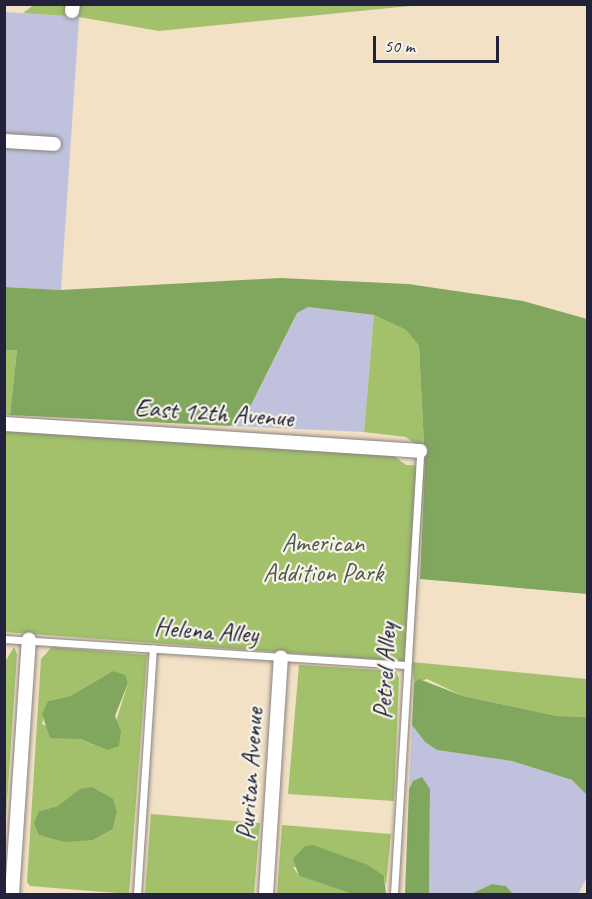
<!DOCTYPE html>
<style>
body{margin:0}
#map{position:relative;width:592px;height:899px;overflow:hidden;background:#f2e1c5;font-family:Caveat,sans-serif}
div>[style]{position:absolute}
.industrial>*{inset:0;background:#c0c2dd}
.green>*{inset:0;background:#a2c16a}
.forest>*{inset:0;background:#81a75e}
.roads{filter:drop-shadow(0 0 2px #8a8280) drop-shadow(0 0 2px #8a8280)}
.lane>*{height:7px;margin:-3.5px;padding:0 3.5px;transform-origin:3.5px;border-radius:3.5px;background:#fff}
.street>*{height:14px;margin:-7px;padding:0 7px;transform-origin:7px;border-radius:7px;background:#fff}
span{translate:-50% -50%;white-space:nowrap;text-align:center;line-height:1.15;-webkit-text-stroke:4.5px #f7f3e8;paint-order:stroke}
.street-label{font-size:26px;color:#22223b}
.park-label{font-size:26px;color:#4f5a4b}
.frame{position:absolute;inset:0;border:6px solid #22223b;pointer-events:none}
.scale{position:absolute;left:373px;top:36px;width:126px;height:27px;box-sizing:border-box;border:3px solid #22223b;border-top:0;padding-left:8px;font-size:18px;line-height:21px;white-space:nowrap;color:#22223b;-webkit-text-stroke:4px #f7f3e8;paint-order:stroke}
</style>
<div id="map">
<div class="industrial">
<i style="clip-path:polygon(5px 12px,79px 17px,61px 290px,5px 287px)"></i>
<i style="clip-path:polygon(307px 307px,374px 315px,364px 432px,230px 426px,246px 415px,297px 313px)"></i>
<i style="clip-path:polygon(412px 725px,425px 742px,437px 750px,512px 761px,572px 780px,588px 795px,587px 877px,578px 894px,513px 894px,506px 886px,492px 884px,471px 894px,429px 894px,430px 789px,413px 781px,409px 789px)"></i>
</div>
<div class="green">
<i style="clip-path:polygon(35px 4px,420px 5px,159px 31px,79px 17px,23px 13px)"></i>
<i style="clip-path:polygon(374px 315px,406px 330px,419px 346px,425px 466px,412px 662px,587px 679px,587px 717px,557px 716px,463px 696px,427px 679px,414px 683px,412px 662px,5px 632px,4px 428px,391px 454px,406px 465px,425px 466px,415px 444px,406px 437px,364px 432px)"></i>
<i style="clip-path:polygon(4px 350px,17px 350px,10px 415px,5px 414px)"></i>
<i style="clip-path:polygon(14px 647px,17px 654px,5px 832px,5px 662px)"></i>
<i style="clip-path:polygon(evenodd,52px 647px,147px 655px,129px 894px,30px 886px,27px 882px,41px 659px,52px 647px,113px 671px,128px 683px,107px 750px,42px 724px,48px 701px,70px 696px,113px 671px,52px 647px,58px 806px,117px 813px,113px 829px,93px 840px,39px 811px,58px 806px)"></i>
<i style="clip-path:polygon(299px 665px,395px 671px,399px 678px,394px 801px,288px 794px)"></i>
<i style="clip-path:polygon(151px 814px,260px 823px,254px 894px,145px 894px)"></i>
<i style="clip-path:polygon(282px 825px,391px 834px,386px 885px,384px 876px,293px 867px,299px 876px,352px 894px,277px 894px)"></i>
</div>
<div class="forest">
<i style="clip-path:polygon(280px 278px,408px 284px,523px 301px,587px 319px,587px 594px,420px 579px,425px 466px,419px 346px,406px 330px,374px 315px,308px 307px,297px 313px,246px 415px,230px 426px,10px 415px,17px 350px,5px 350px,5px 287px,61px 290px)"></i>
<i style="clip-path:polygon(113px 671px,125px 675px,128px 683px,115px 716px,121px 731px,119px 746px,107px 750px,80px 739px,50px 738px,42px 714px,48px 701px,70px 696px)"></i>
<i style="clip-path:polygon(419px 679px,463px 696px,557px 716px,587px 717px,587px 795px,572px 780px,512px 761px,437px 750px,425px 742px,412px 725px,414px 683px)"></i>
<i style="clip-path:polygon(422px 777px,430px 789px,429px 894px,405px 894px,409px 789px,413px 781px)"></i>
<i style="clip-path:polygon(92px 787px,113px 799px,117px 812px,113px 829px,93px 840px,65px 842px,39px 835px,34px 823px,39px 811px,58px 806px,80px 789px)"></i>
<i style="clip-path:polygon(313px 845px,368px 865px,384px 876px,386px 894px,352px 894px,299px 876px,293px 859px,305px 846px)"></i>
<i style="clip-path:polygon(492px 884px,506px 886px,513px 894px,471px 894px)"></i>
</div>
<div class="roads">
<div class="lane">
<i style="left:4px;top:639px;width:403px;rotate:3.7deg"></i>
<i style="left:137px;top:894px;width:246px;rotate:-86.3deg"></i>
<i style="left:394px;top:894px;width:444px;rotate:-86.6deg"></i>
</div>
<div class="street">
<i style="left:72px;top:11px;width:7px;rotate:-82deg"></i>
<i style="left:4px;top:141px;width:50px;rotate:3.4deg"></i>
<i style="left:4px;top:424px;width:417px;rotate:3.7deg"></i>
<i style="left:12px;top:894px;width:255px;rotate:-86.2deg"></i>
<i style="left:266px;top:894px;width:237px;rotate:-86.4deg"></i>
</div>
</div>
<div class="street-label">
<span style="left:214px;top:413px;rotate:4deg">East 12th Avenue</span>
<span style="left:206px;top:631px;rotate:4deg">Helena Alley</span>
<span style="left:385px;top:671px;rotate:-87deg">Petrel Alley</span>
<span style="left:250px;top:774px;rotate:-86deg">Puritan Avenue</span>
</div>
<div class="park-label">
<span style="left:323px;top:558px">American<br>Addition Park</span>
</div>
<div class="frame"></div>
<div class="scale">50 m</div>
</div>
